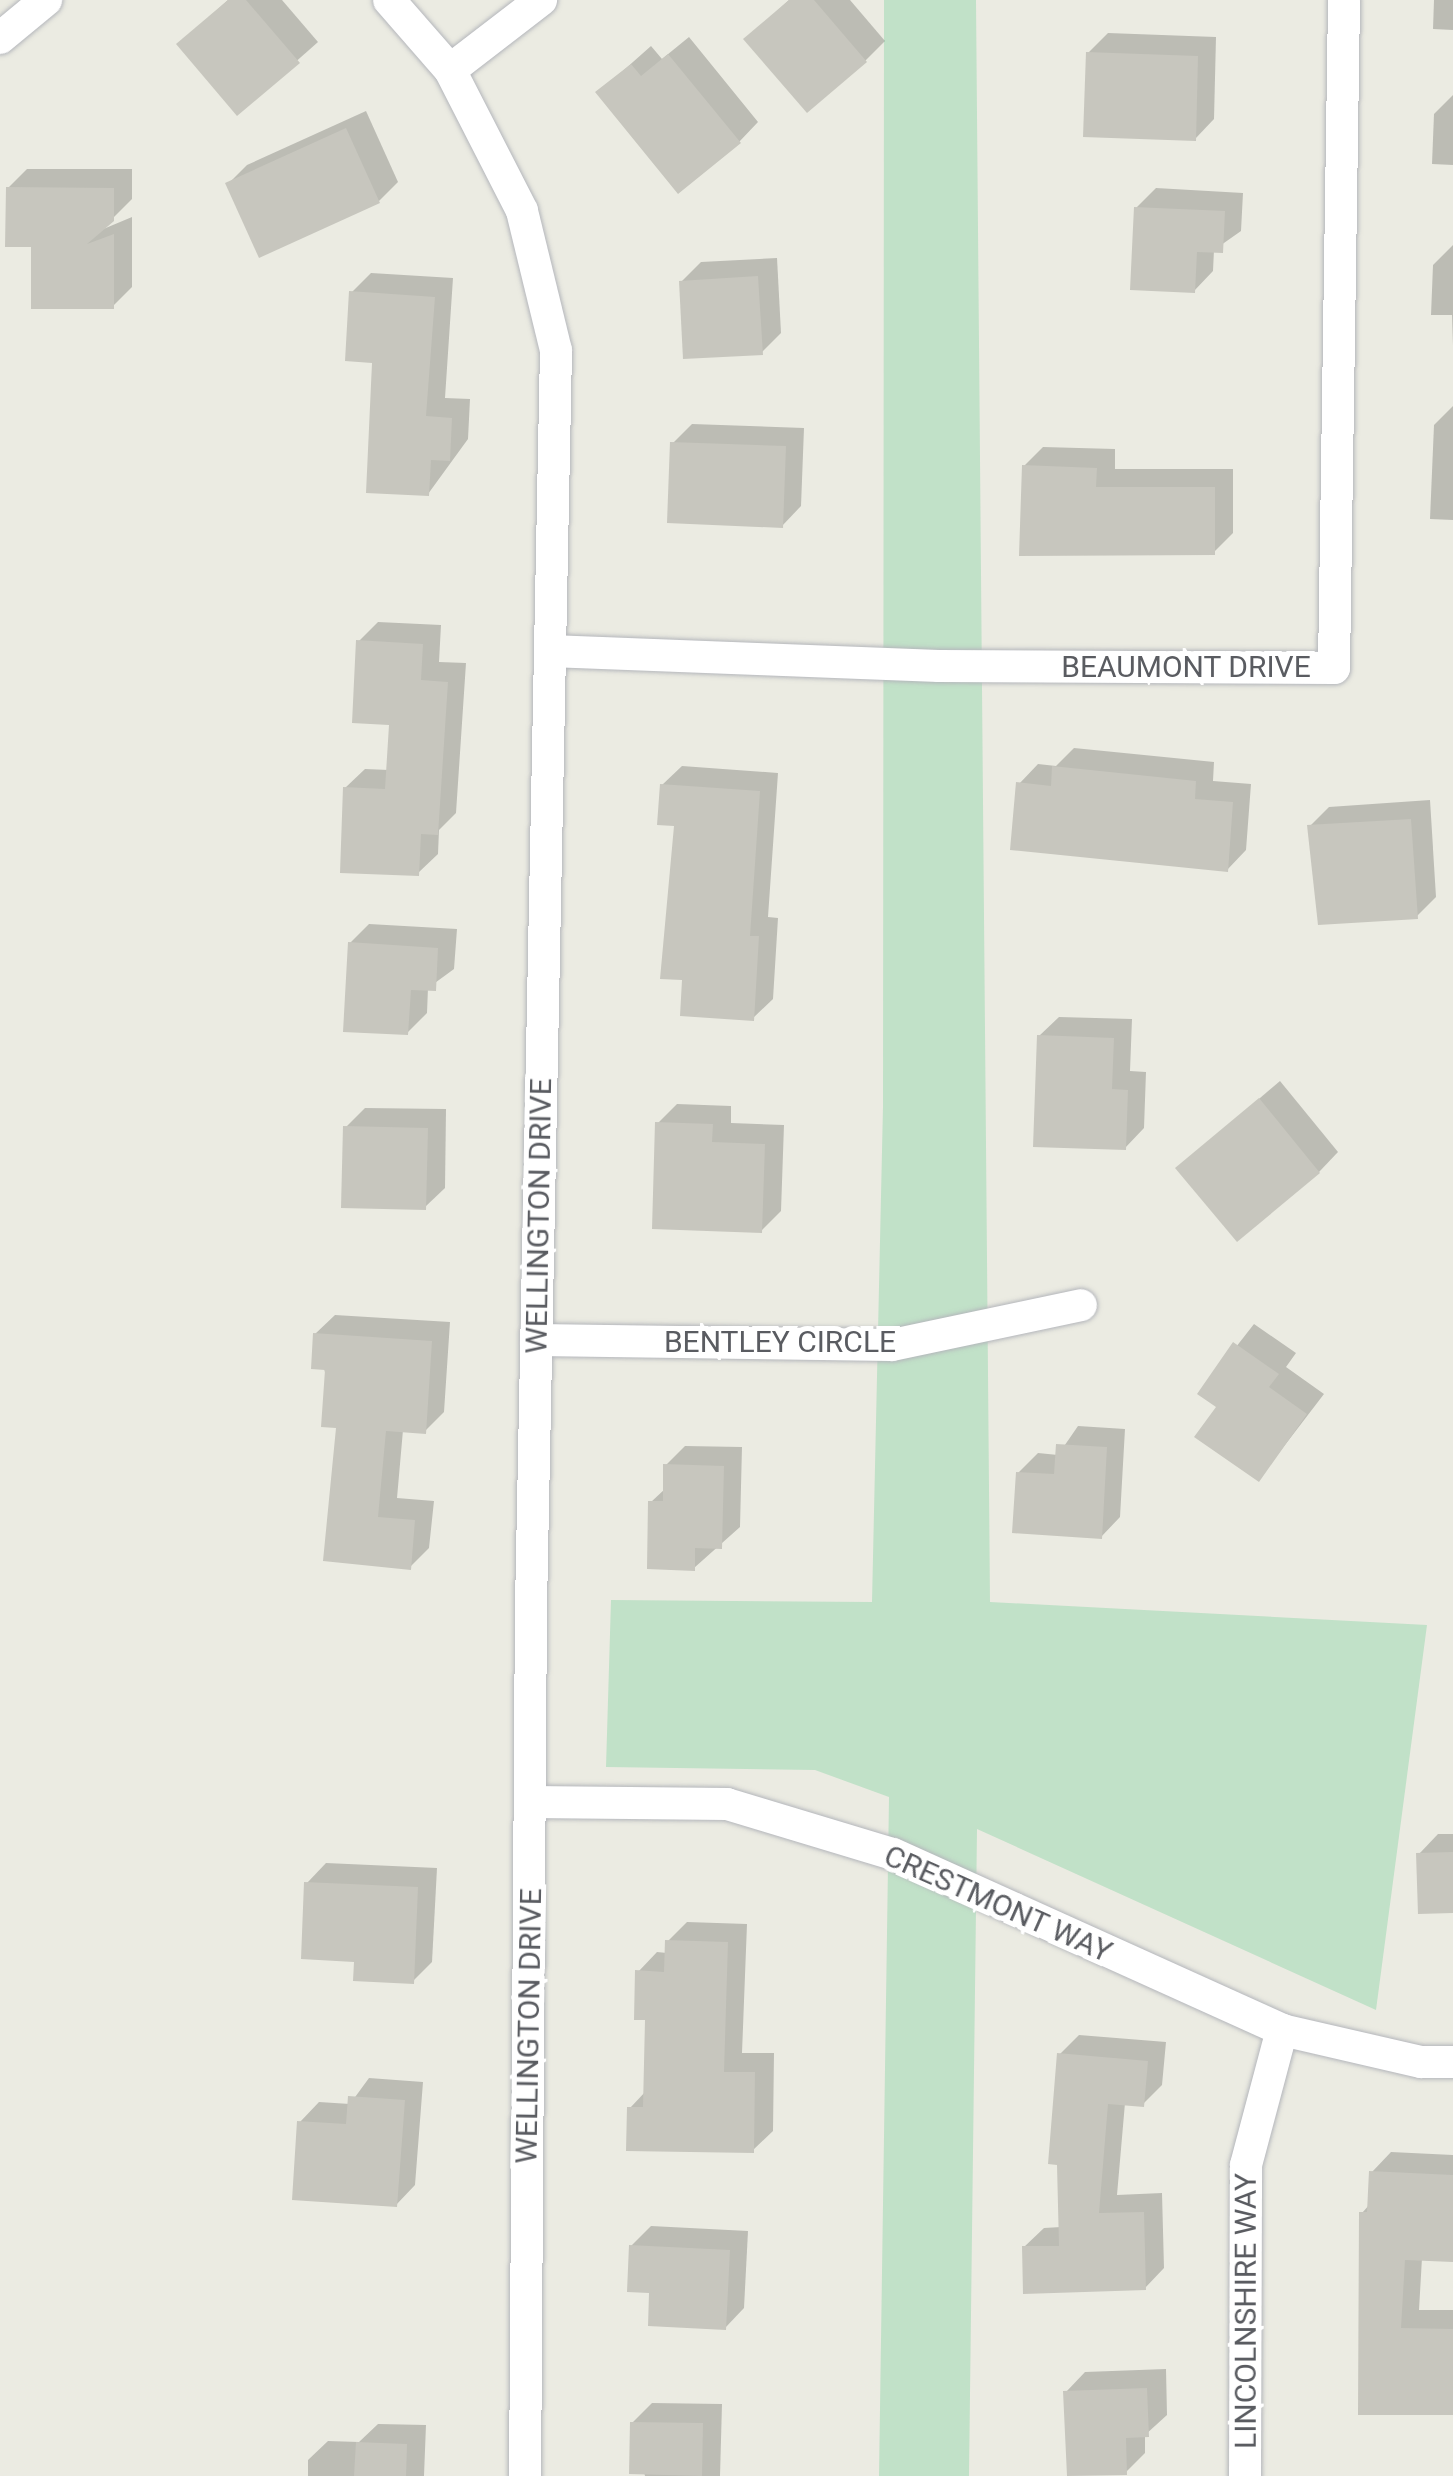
<!DOCTYPE html>
<style>
body{margin:0}
#map{position:relative;width:1453px;height:2476px;overflow:hidden;background:#ebebe2;font-family:Roboto,sans-serif}
div>[style]{position:absolute}
.green>*{inset:0;background:#c1e1c8}
.shadow>*{inset:0;background:#0003}
.building>*{inset:0;background:#c7c6be}
.roads{filter:drop-shadow(0 0 2px #b4b6bb) drop-shadow(0 0 2px #b4b6bb)}
.minor>*{height:32px;margin:-16px;padding:0 16px;transform-origin:16px;border-radius:16px;background:#fff}
span{translate:-50% -50%;white-space:nowrap;text-align:center;line-height:1.15;-webkit-text-stroke:10px #fff;paint-order:stroke}
.street-label{font-size:30px;color:#5a5c61}
</style>
<div id="map">
<div class="green">
<i style="clip-path:polygon(884px 0,976px 0,990px 1602px,1427px 1625px,1376px 2010px,977px 1829px,969px 2476px,879px 2476px,889px 1797px,815px 1770px,606px 1767px,611px 1600px,872px 1602px,883px 1106px)"></i>
</div>
<div class="shadow">
<i style="clip-path:polygon(228px 0,282px 0,318px 42px,238px 113px,179px 44px)"></i>
<i style="clip-path:polygon(789px 0,850px 0,885px 41px,865px 61px,746px 39px)"></i>
<i style="clip-path:polygon(1434px 0,1453px 0,1453px 30px,1433px 29px)"></i>
<i style="clip-path:polygon(1108px 33px,1216px 37px,1214px 119px,1195px 139px,1088px 53px)"></i>
<i style="clip-path:polygon(689px 37px,758px 122px,739px 142px,598px 93px,651px 46px,662px 59px)"></i>
<i style="clip-path:polygon(1453px 95px,1453px 165px,1432px 164px,1434px 114px)"></i>
<i style="clip-path:polygon(366px 111px,398px 182px,379px 201px,228px 184px,247px 165px)"></i>
<i style="clip-path:polygon(27px 169px,132px 169px,132px 199px,101px 230px,132px 217px,132px 287px,113px 306px,8px 188px)"></i>
<i style="clip-path:polygon(1156px 188px,1243px 193px,1241px 231px,1214px 250px,1213px 271px,1194px 291px,1136px 208px)"></i>
<i style="clip-path:polygon(1453px 245px,1453px 346px,1452px 315px,1431px 315px,1433px 265px)"></i>
<i style="clip-path:polygon(777px 258px,781px 333px,762px 352px,681px 282px,701px 262px)"></i>
<i style="clip-path:polygon(371px 273px,453px 278px,445px 398px,470px 399px,468px 439px,428px 494px,352px 292px)"></i>
<i style="clip-path:polygon(1453px 406px,1453px 520px,1430px 519px,1434px 425px)"></i>
<i style="clip-path:polygon(692px 424px,804px 428px,801px 506px,782px 526px,672px 444px)"></i>
<i style="clip-path:polygon(1043px 447px,1115px 449px,1115px 469px,1233px 469px,1233px 533px,1214px 552px,1024px 466px)"></i>
<i style="clip-path:polygon(378px 622px,441px 625px,439px 662px,466px 663px,456px 813px,439px 830px,438px 854px,418px 873px,345px 788px,365px 769px,389px 770px,392px 723px,359px 641px)"></i>
<i style="clip-path:polygon(1074px 748px,1214px 762px,1213px 781px,1251px 784px,1246px 850px,1227px 870px,1019px 784px,1038px 764px,1056px 766px)"></i>
<i style="clip-path:polygon(682px 766px,778px 773px,768px 917px,778px 918px,773px 999px,753px 1018px,685px 978px,677px 824px,662px 785px)"></i>
<i style="clip-path:polygon(1430px 800px,1436px 897px,1417px 916px,1310px 826px,1329px 807px)"></i>
<i style="clip-path:polygon(369px 924px,457px 929px,454px 969px,428px 988px,427px 1013px,407px 1033px,350px 943px)"></i>
<i style="clip-path:polygon(1059px 1017px,1132px 1019px,1130px 1071px,1146px 1072px,1144px 1128px,1125px 1148px,1039px 1036px)"></i>
<i style="clip-path:polygon(1280px 1081px,1338px 1152px,1319px 1172px,1178px 1168px)"></i>
<i style="clip-path:polygon(677px 1104px,731px 1106px,731px 1123px,784px 1125px,781px 1211px,761px 1231px,658px 1123px)"></i>
<i style="clip-path:polygon(365px 1108px,446px 1109px,445px 1188px,425px 1207px,346px 1127px)"></i>
<i style="clip-path:polygon(335px 1315px,450px 1322px,444px 1412px,425px 1431px,403px 1430px,397px 1498px,434px 1501px,429px 1548px,410px 1567px,326px 1559px,339px 1426px,315px 1334px)"></i>
<i style="clip-path:polygon(1254px 1324px,1296px 1353px,1286px 1367px,1324px 1394px,1259px 1479px,1219px 1406px,1200px 1393px)"></i>
<i style="clip-path:polygon(1078px 1426px,1125px 1429px,1120px 1517px,1101px 1537px,1018px 1473px,1038px 1453px,1058px 1455px)"></i>
<i style="clip-path:polygon(685px 1446px,742px 1447px,740px 1527px,694px 1568px,651px 1502px,666px 1488px,666px 1465px)"></i>
<i style="clip-path:polygon(1438px 1834px,1453px 1834px,1453px 1911px,1419px 1854px)"></i>
<i style="clip-path:polygon(326px 1863px,437px 1868px,432px 1962px,413px 1981px,356px 1959px,307px 1883px)"></i>
<i style="clip-path:polygon(687px 1922px,747px 1924px,742px 2053px,774px 2053px,773px 2131px,753px 2150px,630px 2108px,646px 2091px,647px 2018px,638px 1972px,657px 1952px,667px 1953px,668px 1941px)"></i>
<i style="clip-path:polygon(1079px 2035px,1166px 2042px,1162px 2085px,1143px 2104px,1125px 2103px,1117px 2195px,1162px 2193px,1164px 2268px,1145px 2288px,1024px 2247px,1044px 2228px,1061px 2227px,1060px 2054px)"></i>
<i style="clip-path:polygon(369px 2078px,423px 2082px,415px 2185px,396px 2205px,300px 2122px,319px 2102px,350px 2104px)"></i>
<i style="clip-path:polygon(1391px 2152px,1453px 2155px,1453px 2260px,1422px 2258px,1419px 2310px,1453px 2310px,1453px 2412px,1360px 2412px,1362px 2213px,1370px 2204px,1372px 2172px)"></i>
<i style="clip-path:polygon(651px 2226px,748px 2231px,744px 2308px,725px 2328px,652px 2291px,631px 2246px)"></i>
<i style="clip-path:polygon(1166px 2369px,1167px 2415px,1145px 2435px,1145px 2453px,1126px 2472px,1066px 2392px,1085px 2372px)"></i>
<i style="clip-path:polygon(652px 2403px,722px 2404px,720px 2476px,645px 2476px,632px 2423px)"></i>
<i style="clip-path:polygon(378px 2424px,426px 2425px,424px 2476px,308px 2476px,308px 2460px,328px 2441px,359px 2442px)"></i>
</div>
<div class="building">
<i style="clip-path:polygon(228px 0,246px 0,300px 63px,237px 116px,176px 44px)"></i>
<i style="clip-path:polygon(789px 0,814px 0,867px 62px,807px 113px,743px 39px)"></i>
<i style="clip-path:polygon(1086px 52px,1198px 56px,1196px 141px,1083px 137px)"></i>
<i style="clip-path:polygon(668px 54px,741px 143px,678px 194px,595px 92px,631px 64px,641px 76px)"></i>
<i style="clip-path:polygon(346px 128px,380px 203px,259px 258px,225px 183px)"></i>
<i style="clip-path:polygon(6px 187px,114px 188px,114px 221px,87px 244px,114px 234px,114px 309px,31px 309px,31px 247px,5px 247px)"></i>
<i style="clip-path:polygon(1134px 207px,1225px 211px,1223px 253px,1197px 252px,1195px 293px,1130px 290px)"></i>
<i style="clip-path:polygon(758px 276px,763px 355px,683px 359px,679px 281px)"></i>
<i style="clip-path:polygon(349px 291px,435px 297px,426px 416px,452px 418px,450px 461px,431px 460px,429px 496px,366px 493px,372px 363px,345px 361px)"></i>
<i style="clip-path:polygon(670px 442px,786px 446px,783px 528px,667px 523px)"></i>
<i style="clip-path:polygon(1022px 465px,1097px 468px,1096px 487px,1215px 487px,1215px 555px,1019px 556px)"></i>
<i style="clip-path:polygon(356px 640px,423px 644px,421px 680px,448px 682px,438px 835px,421px 834px,419px 876px,340px 873px,343px 787px,385px 789px,389px 725px,352px 723px)"></i>
<i style="clip-path:polygon(1052px 766px,1196px 781px,1195px 799px,1233px 802px,1228px 872px,1010px 850px,1016px 782px,1051px 786px)"></i>
<i style="clip-path:polygon(660px 784px,760px 791px,750px 936px,759px 936px,754px 1021px,680px 1016px,682px 980px,660px 979px,674px 826px,657px 825px)"></i>
<i style="clip-path:polygon(1411px 819px,1418px 919px,1318px 925px,1307px 825px)"></i>
<i style="clip-path:polygon(348px 942px,438px 948px,436px 991px,411px 990px,408px 1035px,343px 1032px)"></i>
<i style="clip-path:polygon(1037px 1035px,1114px 1038px,1112px 1089px,1128px 1090px,1126px 1150px,1033px 1147px)"></i>
<i style="clip-path:polygon(1259px 1098px,1320px 1173px,1237px 1242px,1175px 1168px)"></i>
<i style="clip-path:polygon(655px 1122px,713px 1124px,712px 1142px,765px 1144px,762px 1233px,652px 1229px)"></i>
<i style="clip-path:polygon(343px 1126px,428px 1128px,426px 1210px,341px 1208px)"></i>
<i style="clip-path:polygon(313px 1333px,432px 1341px,426px 1434px,386px 1431px,378px 1517px,415px 1520px,411px 1570px,323px 1561px,336px 1428px,321px 1427px,325px 1370px,311px 1369px)"></i>
<i style="clip-path:polygon(1233px 1342px,1279px 1374px,1269px 1387px,1307px 1414px,1259px 1482px,1194px 1437px,1216px 1407px,1197px 1394px)"></i>
<i style="clip-path:polygon(1056px 1444px,1107px 1447px,1102px 1539px,1012px 1533px,1016px 1472px,1054px 1474px)"></i>
<i style="clip-path:polygon(663px 1464px,724px 1466px,722px 1549px,695px 1548px,695px 1571px,647px 1569px,648px 1501px,663px 1501px)"></i>
<i style="clip-path:polygon(1453px 1852px,1453px 1913px,1418px 1914px,1416px 1853px)"></i>
<i style="clip-path:polygon(304px 1882px,418px 1887px,414px 1984px,353px 1981px,354px 1962px,301px 1959px)"></i>
<i style="clip-path:polygon(665px 1940px,728px 1942px,724px 2072px,755px 2072px,754px 2153px,626px 2151px,627px 2107px,643px 2107px,645px 2020px,634px 2020px,635px 1970px,664px 1972px)"></i>
<i style="clip-path:polygon(1057px 2053px,1148px 2061px,1144px 2107px,1108px 2104px,1099px 2213px,1144px 2212px,1146px 2290px,1023px 2294px,1022px 2246px,1059px 2246px,1057px 2165px,1048px 2164px)"></i>
<i style="clip-path:polygon(348px 2096px,405px 2100px,397px 2207px,292px 2200px,297px 2121px,346px 2124px)"></i>
<i style="clip-path:polygon(1369px 2171px,1453px 2175px,1453px 2262px,1405px 2260px,1401px 2328px,1453px 2329px,1453px 2415px,1358px 2415px,1359px 2212px,1367px 2212px)"></i>
<i style="clip-path:polygon(629px 2245px,730px 2250px,726px 2330px,648px 2326px,649px 2293px,627px 2292px)"></i>
<i style="clip-path:polygon(1147px 2388px,1149px 2437px,1126px 2438px,1127px 2475px,1067px 2476px,1063px 2391px)"></i>
<i style="clip-path:polygon(630px 2422px,703px 2423px,702px 2476px,629px 2474px)"></i>
<i style="clip-path:polygon(356px 2442px,407px 2444px,406px 2476px,354px 2476px)"></i>
</div>
<div class="roads">
<div class="minor">
<i style="left:389px;top:0;width:93px;rotate:48.9deg"></i>
<i style="left:450px;top:70px;width:158px;rotate:62.9deg"></i>
<i style="left:522px;top:211px;width:143px;rotate:76.3deg"></i>
<i style="left:556px;top:350px;width:1254px;rotate:91.14deg"></i>
<i style="left:531px;top:1604px;width:872px;rotate:90.39deg"></i>
<i style="left:0;top:38px;width:60px;rotate:-39.6deg"></i>
<i style="left:450px;top:70px;width:115px;rotate:-37.6deg"></i>
<i style="left:550px;top:651px;width:389px;rotate:2.2deg"></i>
<i style="left:939px;top:666px;width:395px;rotate:0.3deg"></i>
<i style="left:1334px;top:668px;width:668px;rotate:-89.14deg"></i>
<i style="left:536px;top:1340px;width:356px;rotate:0.8deg"></i>
<i style="left:892px;top:1345px;width:193px;rotate:-11.9deg"></i>
<i style="left:531px;top:1802px;width:196px;rotate:0.6deg"></i>
<i style="left:727px;top:1804px;width:173px;rotate:16.8deg"></i>
<i style="left:893px;top:1854px;width:427px;rotate:24.3deg"></i>
<i style="left:1282px;top:2030px;width:143px;rotate:13deg"></i>
<i style="left:1421px;top:2062px;width:32px"></i>
<i style="left:1245px;top:2476px;width:311px;rotate:-89.8deg"></i>
<i style="left:1246px;top:2165px;width:140px;rotate:-75.1deg"></i>
</div>
</div>
<div class="street-label">
<span style="left:1186px;top:667px">BEAUMONT DRIVE</span>
<span style="left:539px;top:1216px;rotate:-89deg">WELLINGTON DRIVE</span>
<span style="left:780px;top:1342px">BENTLEY CIRCLE</span>
<span style="left:998px;top:1904px;rotate:24deg">CRESTMONT WAY</span>
<span style="left:529px;top:2026px;rotate:-89deg">WELLINGTON DRIVE</span>
<span style="left:1246px;top:2311px;rotate:-90deg">LINCOLNSHIRE WAY</span>
</div>
</div>
